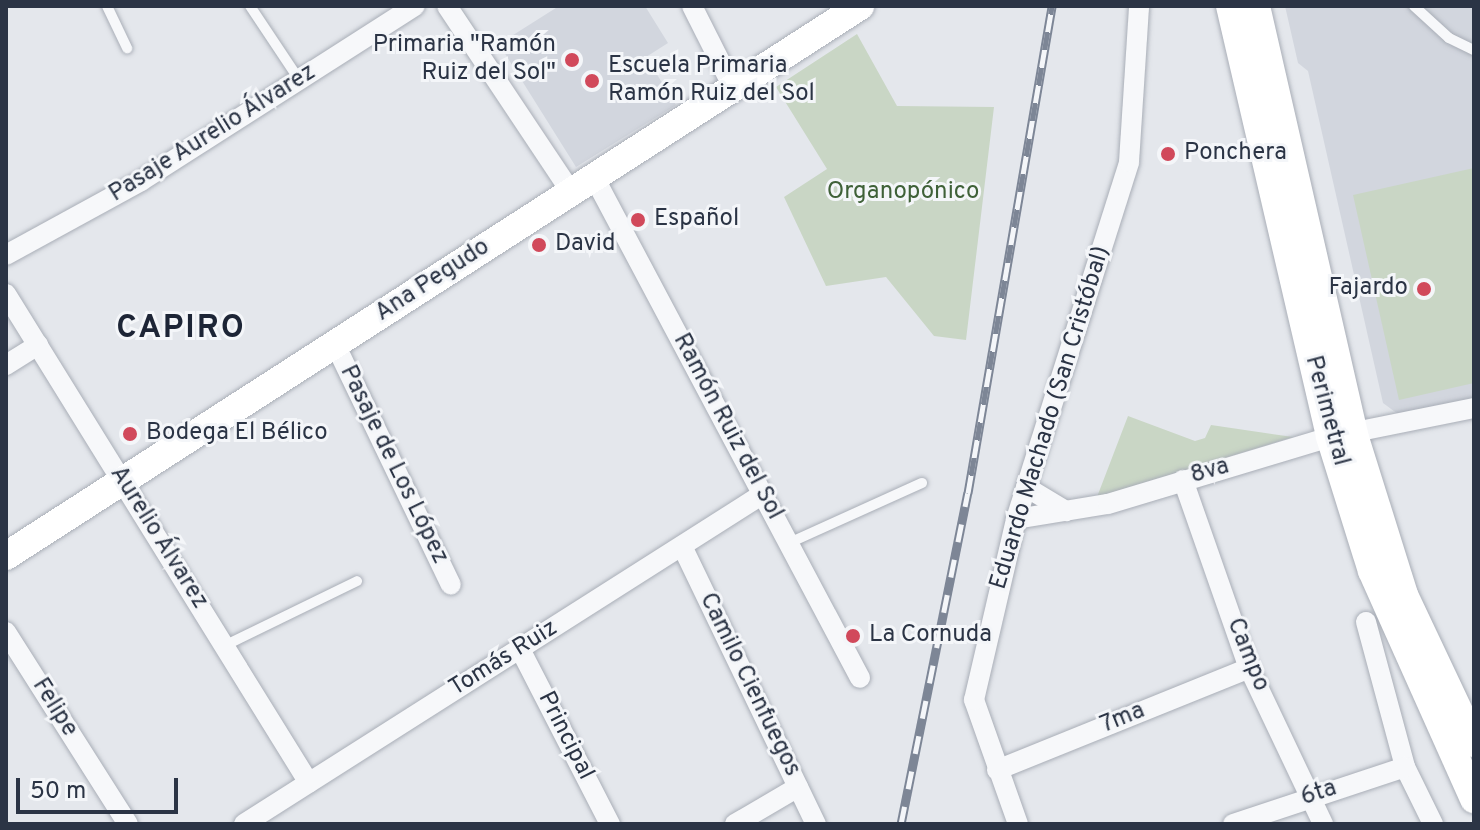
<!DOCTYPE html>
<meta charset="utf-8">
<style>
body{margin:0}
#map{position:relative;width:1480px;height:830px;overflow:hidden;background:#e4e7ec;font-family:Overpass,sans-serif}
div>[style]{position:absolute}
.built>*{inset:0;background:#d2d6de}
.green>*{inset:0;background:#c9d6c5}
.roads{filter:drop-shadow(0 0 2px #a9aeb7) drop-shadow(0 0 2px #a9aeb7)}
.lane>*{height:10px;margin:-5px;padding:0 5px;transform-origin:5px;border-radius:5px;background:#f7f8fa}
.street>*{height:20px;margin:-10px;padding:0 10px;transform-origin:10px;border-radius:10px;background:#f7f8fa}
.secondary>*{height:28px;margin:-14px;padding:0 14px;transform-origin:14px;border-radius:14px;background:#fff}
.rail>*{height:9px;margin-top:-4.5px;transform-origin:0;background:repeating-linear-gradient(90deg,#f4f6f9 0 18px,#7d8696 0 36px);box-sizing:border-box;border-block:2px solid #7d8696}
.dots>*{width:22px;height:22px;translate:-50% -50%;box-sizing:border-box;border:4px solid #f4f6f9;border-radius:50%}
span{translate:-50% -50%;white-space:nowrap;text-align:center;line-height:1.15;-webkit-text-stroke:6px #f4f6f9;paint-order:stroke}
.poi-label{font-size:24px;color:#2b3445}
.right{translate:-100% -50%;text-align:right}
.left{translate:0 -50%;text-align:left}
.street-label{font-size:24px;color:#2b3445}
.park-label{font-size:24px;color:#3f6138}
.district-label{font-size:32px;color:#1d2536;font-weight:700;letter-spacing:2px}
.frame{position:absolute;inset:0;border:8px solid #2b3445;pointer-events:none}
.scale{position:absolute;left:16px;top:778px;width:162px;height:36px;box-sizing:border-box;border:4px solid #2b3445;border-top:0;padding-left:10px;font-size:24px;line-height:28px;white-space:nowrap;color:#2b3445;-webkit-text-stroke:6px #f4f6f9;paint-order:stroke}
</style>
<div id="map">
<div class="built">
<i style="clip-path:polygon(559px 6px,645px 6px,668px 43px,646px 57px,676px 105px,576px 167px,499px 44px)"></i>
<i style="clip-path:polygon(1285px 6px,1474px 6px,1474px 401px,1402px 417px,1383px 403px,1308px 71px,1298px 63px)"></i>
</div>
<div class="green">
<i style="clip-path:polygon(857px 34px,897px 106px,994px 107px,966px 340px,934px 336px,886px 277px,826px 286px,784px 197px,827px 169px,776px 87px)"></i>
<i style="clip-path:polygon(1474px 168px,1474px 383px,1399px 400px,1353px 195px)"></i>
<i style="clip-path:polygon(1128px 416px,1195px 441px,1205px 438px,1211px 425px,1293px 437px,1097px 497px)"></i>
</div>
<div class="roads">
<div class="lane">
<i style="left:107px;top:6px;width:47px;rotate:64.5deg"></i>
<i style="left:250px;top:6px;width:90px;rotate:56.3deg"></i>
<i style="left:1414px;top:6px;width:47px;rotate:42.4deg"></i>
<i style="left:1449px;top:38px;width:28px;rotate:26deg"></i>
<i style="left:789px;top:543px;width:146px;rotate:-24.3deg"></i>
<i style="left:224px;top:646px;width:148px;rotate:-26deg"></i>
</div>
<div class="street">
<i style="left:447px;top:6px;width:224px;rotate:56.3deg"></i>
<i style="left:692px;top:6px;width:91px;rotate:63.2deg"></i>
<i style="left:594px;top:177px;width:567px;rotate:62.03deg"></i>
<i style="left:6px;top:255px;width:154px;rotate:-28.7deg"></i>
<i style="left:141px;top:181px;width:325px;rotate:-32.6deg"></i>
<i style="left:6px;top:294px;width:575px;rotate:58.22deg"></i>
<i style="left:335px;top:344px;width:267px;rotate:64.3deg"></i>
<i style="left:6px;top:365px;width:38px;rotate:-32deg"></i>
<i style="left:1183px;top:480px;width:199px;rotate:70.7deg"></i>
<i style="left:1249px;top:668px;width:173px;rotate:64.6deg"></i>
<i style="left:1026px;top:487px;width:47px;rotate:31deg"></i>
<i style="left:1016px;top:519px;width:93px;rotate:-9.3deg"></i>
<i style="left:1108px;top:504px;width:232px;rotate:-16.8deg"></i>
<i style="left:1330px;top:437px;width:147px;rotate:-11.4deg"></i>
<i style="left:682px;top:546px;width:309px;rotate:64.3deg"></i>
<i style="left:1366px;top:622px;width:150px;rotate:74.9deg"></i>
<i style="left:1405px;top:767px;width:64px;rotate:63.8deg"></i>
<i style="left:6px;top:632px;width:227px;rotate:57.6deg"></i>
<i style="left:520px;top:649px;width:197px;rotate:62.8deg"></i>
<i style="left:997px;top:770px;width:272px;rotate:-22deg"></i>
<i style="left:244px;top:824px;width:615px;rotate:-32.45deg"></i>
<i style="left:735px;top:824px;width:73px;rotate:-30.4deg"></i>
<i style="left:1018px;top:824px;width:132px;rotate:-109.5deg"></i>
<i style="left:974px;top:700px;width:186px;rotate:-76.9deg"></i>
<i style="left:1016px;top:519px;width:374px;rotate:-72.4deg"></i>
<i style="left:1129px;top:162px;width:156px;rotate:-86.3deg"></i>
<i style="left:1233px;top:824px;width:181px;rotate:-18.3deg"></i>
</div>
<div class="secondary">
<i style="left:1230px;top:6px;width:442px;rotate:76.9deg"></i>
<i style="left:1330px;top:437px;width:140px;rotate:72.6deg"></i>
<i style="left:1372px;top:571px;width:250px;rotate:65.9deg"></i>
<i style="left:1256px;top:6px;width:440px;rotate:77.1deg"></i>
<i style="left:1354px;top:435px;width:168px;rotate:72.6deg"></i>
<i style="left:1404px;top:595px;width:164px;rotate:64.7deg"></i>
<i style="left:6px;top:556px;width:1016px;rotate:-32.78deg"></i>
</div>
</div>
<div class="rail">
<i style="left:901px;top:824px;width:338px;rotate:-78.6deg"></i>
<i style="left:968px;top:493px;width:494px;rotate:-80.2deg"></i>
</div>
<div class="dots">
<i style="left:572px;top:60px;background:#d1495b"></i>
<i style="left:592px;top:81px;background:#d1495b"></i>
<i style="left:1168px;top:154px;background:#d1495b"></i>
<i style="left:638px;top:220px;background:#d1495b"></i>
<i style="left:539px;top:245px;background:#d1495b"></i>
<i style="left:1424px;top:289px;background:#d1495b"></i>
<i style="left:130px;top:434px;background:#d1495b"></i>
<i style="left:853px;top:636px;background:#d1495b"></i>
</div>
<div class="poi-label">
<span class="right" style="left:556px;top:60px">Primaria "Ramón<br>Ruiz del Sol"</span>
<span class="left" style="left:608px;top:81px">Escuela Primaria<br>Ramón Ruiz del Sol</span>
<span class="left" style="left:1184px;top:154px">Ponchera</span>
<span class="left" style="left:654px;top:220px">Español</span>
<span class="left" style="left:555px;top:245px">David</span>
<span class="right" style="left:1408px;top:289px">Fajardo</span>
<span class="left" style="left:146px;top:434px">Bodega El Bélico</span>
<span class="left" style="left:869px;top:636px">La Cornuda</span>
</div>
<div class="street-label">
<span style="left:213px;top:134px;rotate:-32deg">Pasaje Aurelio Álvarez</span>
<span style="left:433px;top:281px;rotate:-33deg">Ana Pegudo</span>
<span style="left:1326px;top:411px;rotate:75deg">Perimetral</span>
<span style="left:1051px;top:418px;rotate:-73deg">Eduardo Machado (San Cristóbal)</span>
<span style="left:727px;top:427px;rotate:62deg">Ramón Ruiz del Sol</span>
<span style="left:393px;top:465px;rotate:64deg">Pasaje de Los López</span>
<span style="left:1210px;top:472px;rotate:-16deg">8va</span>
<span style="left:158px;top:538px;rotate:58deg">Aurelio Álvarez</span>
<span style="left:1247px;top:655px;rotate:68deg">Campo</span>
<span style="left:504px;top:659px;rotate:-32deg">Tomás Ruiz</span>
<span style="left:749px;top:685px;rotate:64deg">Camilo Cienfuegos</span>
<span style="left:54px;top:708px;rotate:58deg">Felipe</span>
<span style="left:1123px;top:719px;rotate:-22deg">7ma</span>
<span style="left:565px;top:736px;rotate:63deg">Principal</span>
<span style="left:1319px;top:794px;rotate:-18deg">6ta</span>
</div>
<div class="park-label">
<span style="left:903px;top:193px">Organopónico</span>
</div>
<div class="district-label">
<span style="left:181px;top:329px">CAPIRO</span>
</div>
<div class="frame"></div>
<div class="scale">50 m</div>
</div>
